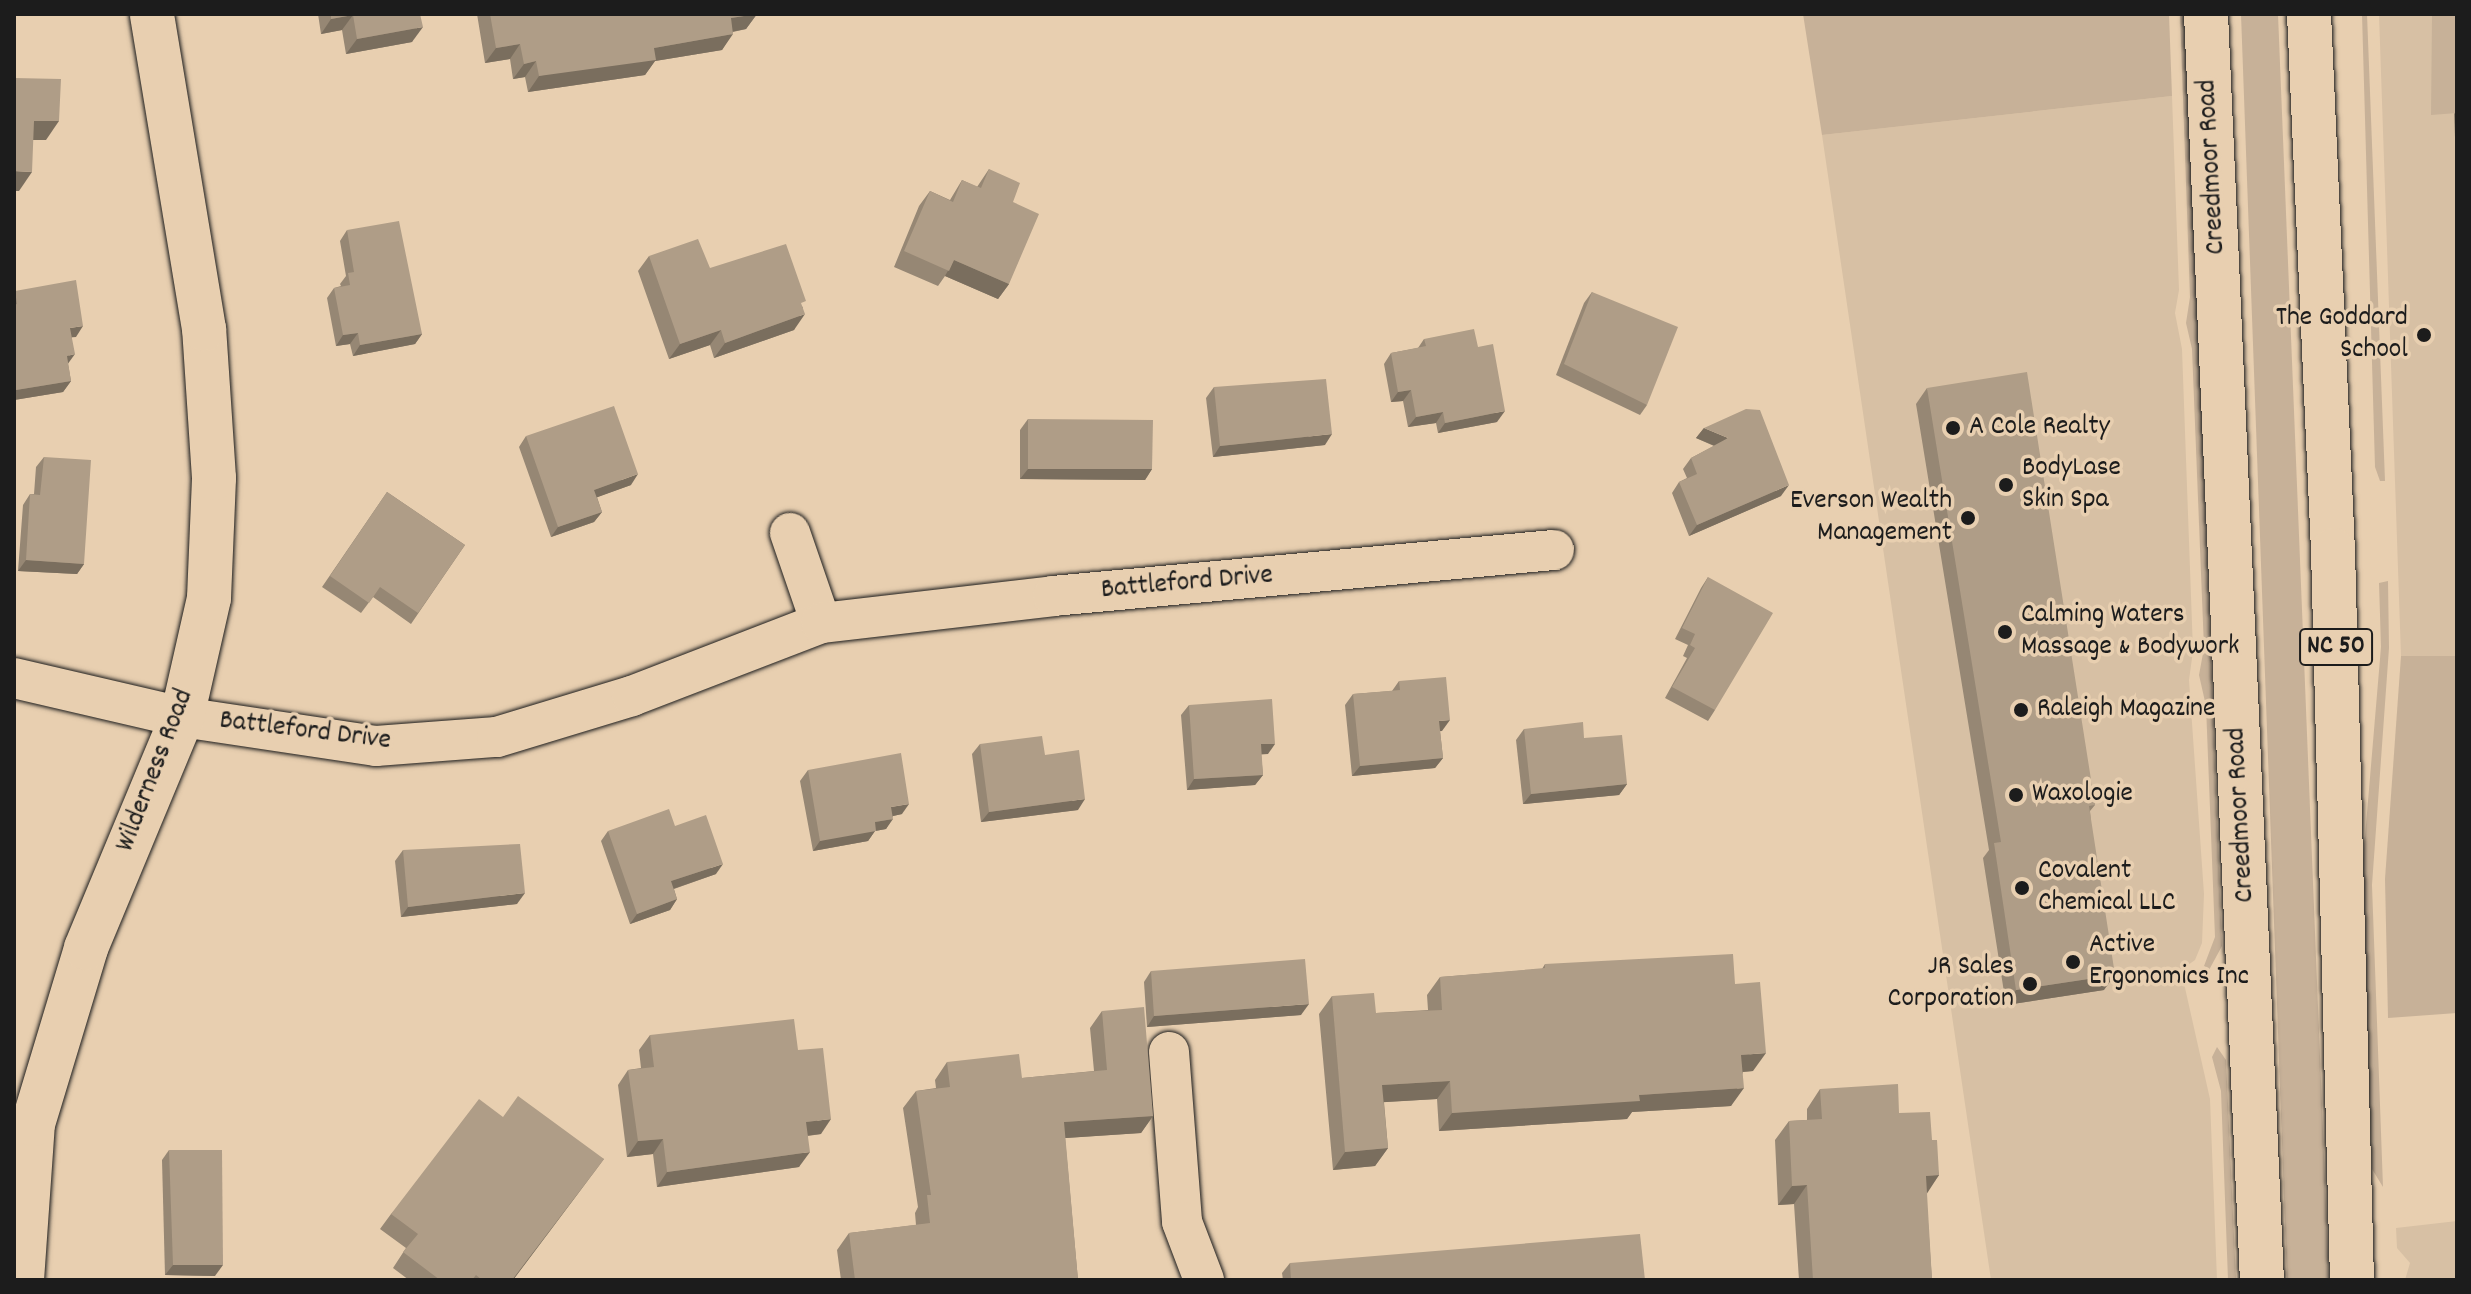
<!DOCTYPE html>
<style>
body{margin:0}
#map{position:relative;width:2471px;height:1294px;overflow:hidden;background:#e8cfb0;font-family:Dekko,sans-serif}
div>[style]{position:absolute}
.built>*{inset:0;background:#d7c0a4}
.green>*{inset:0;background:#c7b198}
.roads{filter:drop-shadow(0 0 2px #1c1c1c) drop-shadow(0 0 2px #1c1c1c)}
.minor>*{height:40px;margin:-20px;padding:0 20px;transform-origin:20px;border-radius:20px;background:#e8cfb0}
.tertiary>*{height:44px;margin:-22px;padding:0 22px;transform-origin:22px;border-radius:22px;background:#e8cfb0}
.primary>*{height:44px;margin:-22px;padding:0 22px;transform-origin:22px;border-radius:22px;background:#e8cfb0}
.wall>*{inset:0;background:#968774}
.shaded-wall>*{inset:0;background:#7a6e5e}
.building>*{inset:0;background:#af9d87}
.dots>*{width:22px;height:22px;translate:-50% -50%;box-sizing:border-box;border:4px solid #e8cfb0;border-radius:50%}
span{translate:-50% -50%;white-space:nowrap;text-align:center;line-height:1.15;-webkit-text-stroke:7px #e8cfb0;paint-order:stroke}
.shield-label span{padding:2px 6px;background:#e8cfb0;border:2px solid;border-radius:6px;-webkit-text-stroke-width:0}
.shield-label{font-size:26px;color:#1c1c1c;font-weight:700}
.street-label{font-size:28px;color:#1c1c1c}
.poi-label{font-size:28px;color:#1c1c1c}
.right{translate:-100% -50%;text-align:right}
.left{translate:0 -50%;text-align:left}
.frame{position:absolute;inset:0;border:16px solid #1c1c1c;pointer-events:none}
</style>
<div id="map">
<div class="built">
<i style="clip-path:polygon(2379px 14px,2457px 14px,2457px 656px,2401px 656px)"></i>
<i style="clip-path:polygon(2172px 96px,2179px 290px,2175px 313px,2182px 349px,2193px 651px,2189px 680px,2204px 894px,2202px 943px,2195px 960px,2181px 970px,2210px 1099px,2217px 1280px,1991px 1280px,1822px 135px)"></i>
<i style="clip-path:polygon(2457px 1221px,2457px 1280px,2405px 1280px,2410px 1263px,2397px 1248px,2396px 1228px)"></i>
</div>
<div class="green">
<i style="clip-path:polygon(1803px 14px,2169px 14px,2172px 96px,1822px 135px)"></i>
<i style="clip-path:polygon(2180px 14px,2186px 14px,2222px 946px,2209px 970px,2204px 966px,2215px 937px,2206px 706px,2199px 675px,2204px 648px,2192px 349px,2186px 323px,2190px 297px)"></i>
<i style="clip-path:polygon(2241px 14px,2278px 14px,2329px 1280px,2287px 1280px)"></i>
<i style="clip-path:polygon(2362px 14px,2367px 14px,2385px 481px,2380px 481px,2375px 467px)"></i>
<i style="clip-path:polygon(2432px 14px,2457px 14px,2457px 113px,2431px 115px)"></i>
<i style="clip-path:polygon(2388px 581px,2389px 648px,2372px 885px,2383px 1187px,2372px 1169px,2361px 884px,2381px 647px,2379px 583px)"></i>
<i style="clip-path:polygon(2401px 656px,2457px 656px,2457px 1013px,2388px 1018px,2385px 879px)"></i>
<i style="clip-path:polygon(2217px 1047px,2226px 1060px,2236px 1280px,2228px 1280px,2221px 1091px,2212px 1057px)"></i>
</div>
<div class="roads">
<div class="minor">
<i style="left:790px;top:533px;width:95px;rotate:71deg"></i>
<i style="left:14px;top:678px;width:172px;rotate:13.1deg"></i>
<i style="left:182px;top:717px;width:196px;rotate:8.5deg"></i>
<i style="left:376px;top:746px;width:121px;rotate:-4.3deg"></i>
<i style="left:497px;top:737px;width:141px;rotate:-16.9deg"></i>
<i style="left:632px;top:696px;width:203px;rotate:-21.1deg"></i>
<i style="left:821px;top:623px;width:234px;rotate:-6.6deg"></i>
<i style="left:1053px;top:596px;width:503px;rotate:-5.25deg"></i>
<i style="left:1169px;top:1052px;width:170px;rotate:85.6deg"></i>
<i style="left:1182px;top:1222px;width:62px;rotate:69.2deg"></i>
</div>
<div class="tertiary">
<i style="left:22px;top:1280px;width:156px;rotate:-86deg"></i>
<i style="left:33px;top:1124px;width:184px;rotate:-73.2deg"></i>
<i style="left:86px;top:948px;width:250px;rotate:-67.4deg"></i>
<i style="left:182px;top:717px;width:122px;rotate:-77.2deg"></i>
<i style="left:209px;top:598px;width:120px;rotate:-87.6deg"></i>
<i style="left:214px;top:478px;width:149px;rotate:-93.8deg"></i>
<i style="left:204px;top:329px;width:319px;rotate:-99.4deg"></i>
</div>
<div class="primary">
<i style="left:2206px;top:14px;width:1267px;rotate:87.47deg"></i>
<i style="left:2309px;top:14px;width:537px;rotate:87.44deg"></i>
<i style="left:2333px;top:550px;width:730px;rotate:88.51deg"></i>
</div>
</div>
<div class="wall">
<i style="clip-path:polygon(318px 14px,420px 14px,412px 42px,346px 54px,342px 30px,321px 34px)"></i>
<i style="clip-path:polygon(477px 14px,757px 14px,746px 29px,733px 32px,722px 50px,655px 61px,645px 75px,528px 92px,525px 77px,513px 79px,510px 59px,485px 63px)"></i>
<i style="clip-path:polygon(2457px 110px,2457px 184px,2454px 114px)"></i>
<i style="clip-path:polygon(989px 169px,1013px 202px,1009px 284px,998px 299px,945px 276px,938px 286px,894px 267px,919px 206px,930px 191px,950px 200px,962px 180px,977px 187px)"></i>
<i style="clip-path:polygon(347px 230px,422px 334px,415px 344px,353px 356px,350px 344px,336px 346px,327px 298px,334px 288px,341px 286px,340px 284px,346px 276px,340px 241px)"></i>
<i style="clip-path:polygon(649px 256px,710px 268px,803px 307px,794px 330px,714px 358px,710px 345px,669px 359px,638px 271px)"></i>
<i style="clip-path:polygon(15px 291px,76px 337px,72px 337px,68px 364px,71px 381px,63px 392px,14px 400px,14px 293px)"></i>
<i style="clip-path:polygon(1592px 292px,1647px 405px,1640px 415px,1556px 375px,1584px 303px)"></i>
<i style="clip-path:polygon(1424px 339px,1478px 347px,1497px 422px,1438px 433px,1436px 423px,1408px 427px,1403px 401px,1391px 402px,1384px 364px,1391px 353px,1418px 348px)"></i>
<i style="clip-path:polygon(1214px 387px,1325px 445px,1213px 457px,1206px 398px)"></i>
<i style="clip-path:polygon(1927px 388px,2095px 805px,2090px 811px,2104px 990px,2006px 1005px,1983px 858px,1989px 850px,1916px 404px)"></i>
<i style="clip-path:polygon(1028px 419px,1152px 469px,1145px 480px,1020px 479px,1020px 430px)"></i>
<i style="clip-path:polygon(1704px 428px,1781px 496px,1689px 536px,1672px 493px,1679px 482px,1687px 478px,1683px 469px,1691px 458px,1714px 446px,1696px 438px)"></i>
<i style="clip-path:polygon(526px 436px,631px 485px,597px 497px,602px 512px,594px 522px,551px 537px,519px 447px)"></i>
<i style="clip-path:polygon(44px 457px,84px 564px,77px 574px,18px 571px,23px 505px,30px 494px,34px 494px,36px 467px)"></i>
<i style="clip-path:polygon(387px 492px,465px 545px,411px 624px,373px 597px,361px 613px,322px 587px)"></i>
<i style="clip-path:polygon(1708px 577px,1715px 710px,1708px 721px,1665px 698px,1687px 658px,1683px 656px,1688px 645px,1675px 639px,1701px 588px)"></i>
<i style="clip-path:polygon(1399px 681px,1442px 731px,1440px 731px,1443px 758px,1435px 768px,1352px 776px,1345px 705px,1353px 694px,1392px 691px)"></i>
<i style="clip-path:polygon(1189px 705px,1268px 754px,1261px 754px,1263px 775px,1255px 785px,1187px 790px,1181px 715px)"></i>
<i style="clip-path:polygon(1524px 729px,1584px 738px,1627px 784px,1619px 795px,1523px 804px,1516px 740px)"></i>
<i style="clip-path:polygon(980px 744px,1045px 755px,1078px 810px,981px 822px,972px 754px)"></i>
<i style="clip-path:polygon(808px 770px,902px 814px,893px 816px,886px 829px,875px 831px,868px 841px,813px 851px,800px 781px)"></i>
<i style="clip-path:polygon(675px 826px,716px 874px,674px 889px,677px 899px,670px 910px,630px 924px,601px 841px,608px 831px)"></i>
<i style="clip-path:polygon(403px 850px,517px 904px,401px 917px,395px 861px)"></i>
<i style="clip-path:polygon(1545px 964px,1735px 984px,1753px 1071px,1743px 1072px,1731px 1106px,1632px 1112px,1627px 1119px,1439px 1131px,1437px 1099px,1384px 1102px,1388px 1148px,1375px 1166px,1333px 1170px,1319px 1014px,1332px 996px,1376px 1013px,1428px 1010px,1427px 995px,1440px 977px,1542px 969px)"></i>
<i style="clip-path:polygon(1151px 971px,1301px 1015px,1147px 1027px,1144px 982px)"></i>
<i style="clip-path:polygon(1102px 1011px,1153px 1116px,1141px 1133px,1065px 1138px,1078px 1280px,841px 1280px,837px 1250px,849px 1233px,916px 1225px,915px 1213px,918px 1207px,903px 1108px,916px 1091px,936px 1088px,935px 1080px,947px 1062px,1022px 1078px,1094px 1071px,1090px 1028px)"></i>
<i style="clip-path:polygon(650px 1035px,798px 1050px,821px 1134px,808px 1136px,799px 1167px,657px 1187px,653px 1154px,627px 1157px,618px 1085px,628px 1070px,641px 1068px,639px 1050px)"></i>
<i style="clip-path:polygon(1820px 1089px,1899px 1113px,1932px 1140px,1939px 1175px,1926px 1193px,1932px 1280px,1799px 1280px,1794px 1204px,1778px 1205px,1775px 1140px,1789px 1121px,1807px 1120px,1807px 1109px)"></i>
<i style="clip-path:polygon(503px 1117px,604px 1159px,513px 1280px,409px 1280px,393px 1268px,406px 1248px,380px 1229px,391px 1214px)"></i>
<i style="clip-path:polygon(169px 1150px,215px 1276px,165px 1275px,162px 1160px)"></i>
<i style="clip-path:polygon(1290px 1263px,1645px 1280px,1283px 1280px,1282px 1273px)"></i>
</div>
<div class="shaded-wall">
<i style="clip-path:polygon(757px 14px,746px 29px,720px 34px,731px 18px)"></i>
<i style="clip-path:polygon(353px 15px,342px 30px,321px 34px,331px 19px)"></i>
<i style="clip-path:polygon(423px 27px,412px 42px,346px 54px,357px 39px)"></i>
<i style="clip-path:polygon(733px 34px,722px 50px,655px 61px,645px 75px,528px 92px,539px 76px,654px 48px)"></i>
<i style="clip-path:polygon(520px 44px,510px 59px,485px 63px,496px 48px)"></i>
<i style="clip-path:polygon(536px 61px,525px 77px,513px 79px,524px 64px)"></i>
<i style="clip-path:polygon(34px 121px,59px 121px,46px 140px,20px 140px)"></i>
<i style="clip-path:polygon(14px 171px,32px 172px,19px 191px,14px 191px)"></i>
<i style="clip-path:polygon(954px 260px,1009px 284px,998px 299px,945px 276px)"></i>
<i style="clip-path:polygon(805px 314px,794px 330px,714px 358px,725px 343px)"></i>
<i style="clip-path:polygon(83px 326px,76px 337px,63px 338px,70px 328px)"></i>
<i style="clip-path:polygon(721px 330px,710px 345px,669px 359px,680px 344px)"></i>
<i style="clip-path:polygon(358px 333px,350px 344px,336px 346px,343px 335px)"></i>
<i style="clip-path:polygon(422px 334px,415px 344px,353px 356px,360px 345px)"></i>
<i style="clip-path:polygon(75px 354px,67px 365px,67px 356px)"></i>
<i style="clip-path:polygon(71px 381px,63px 392px,14px 400px,14px 392px,16px 390px)"></i>
<i style="clip-path:polygon(1411px 390px,1403px 401px,1391px 402px,1398px 392px)"></i>
<i style="clip-path:polygon(1505px 411px,1497px 422px,1438px 433px,1445px 423px)"></i>
<i style="clip-path:polygon(1443px 412px,1436px 423px,1408px 427px,1416px 417px)"></i>
<i style="clip-path:polygon(1704px 428px,1728px 438px,1720px 448px,1696px 438px)"></i>
<i style="clip-path:polygon(1332px 434px,1325px 445px,1213px 457px,1220px 446px)"></i>
<i style="clip-path:polygon(1028px 469px,1152px 469px,1145px 480px,1020px 479px)"></i>
<i style="clip-path:polygon(638px 474px,631px 485px,587px 501px,594px 490px)"></i>
<i style="clip-path:polygon(1789px 485px,1781px 496px,1689px 536px,1697px 525px)"></i>
<i style="clip-path:polygon(602px 512px,594px 522px,551px 537px,558px 527px)"></i>
<i style="clip-path:polygon(26px 560px,84px 564px,77px 574px,18px 571px)"></i>
<i style="clip-path:polygon(1450px 720px,1442px 731px,1432px 732px,1439px 721px)"></i>
<i style="clip-path:polygon(1261px 744px,1275px 744px,1268px 754px,1253px 755px)"></i>
<i style="clip-path:polygon(1443px 758px,1435px 768px,1352px 776px,1360px 766px)"></i>
<i style="clip-path:polygon(1263px 775px,1255px 785px,1187px 790px,1194px 779px)"></i>
<i style="clip-path:polygon(1627px 784px,1619px 795px,1523px 804px,1531px 794px)"></i>
<i style="clip-path:polygon(1085px 799px,1078px 810px,981px 822px,989px 812px)"></i>
<i style="clip-path:polygon(909px 804px,902px 814px,884px 818px,891px 807px)"></i>
<i style="clip-path:polygon(893px 819px,886px 829px,875px 831px,868px 841px,813px 851px,820px 841px,875px 822px)"></i>
<i style="clip-path:polygon(723px 864px,716px 874px,664px 892px,671px 881px)"></i>
<i style="clip-path:polygon(525px 893px,517px 904px,401px 917px,408px 907px)"></i>
<i style="clip-path:polygon(677px 899px,670px 910px,630px 924px,637px 914px)"></i>
<i style="clip-path:polygon(2115px 975px,2104px 990px,2006px 1005px,2016px 990px)"></i>
<i style="clip-path:polygon(1309px 1004px,1301px 1015px,1147px 1027px,1154px 1016px)"></i>
<i style="clip-path:polygon(1766px 1053px,1753px 1071px,1729px 1073px,1741px 1055px)"></i>
<i style="clip-path:polygon(1450px 1081px,1437px 1099px,1370px 1103px,1382px 1085px)"></i>
<i style="clip-path:polygon(1744px 1088px,1731px 1106px,1632px 1112px,1627px 1119px,1439px 1131px,1452px 1113px,1639px 1095px)"></i>
<i style="clip-path:polygon(1153px 1116px,1141px 1133px,1051px 1139px,1064px 1122px)"></i>
<i style="clip-path:polygon(831px 1119px,821px 1134px,795px 1137px,806px 1122px)"></i>
<i style="clip-path:polygon(663px 1139px,653px 1154px,627px 1157px,638px 1141px)"></i>
<i style="clip-path:polygon(1388px 1148px,1375px 1166px,1333px 1170px,1345px 1152px)"></i>
<i style="clip-path:polygon(810px 1152px,799px 1167px,657px 1187px,667px 1172px)"></i>
<i style="clip-path:polygon(604px 1159px,513px 1280px,512px 1280px)"></i>
<i style="clip-path:polygon(1939px 1175px,1926px 1195px,1926px 1176px)"></i>
<i style="clip-path:polygon(1807px 1185px,1794px 1204px,1778px 1205px,1792px 1186px)"></i>
<i style="clip-path:polygon(173px 1265px,223px 1265px,215px 1276px,165px 1275px)"></i>
</div>
<div class="building">
<i style="clip-path:polygon(331px 14px,420px 14px,423px 27px,357px 39px,353px 15px,331px 19px)"></i>
<i style="clip-path:polygon(490px 14px,757px 14px,731px 18px,733px 34px,654px 48px,656px 60px,539px 76px,536px 61px,524px 64px,520px 44px,496px 48px)"></i>
<i style="clip-path:polygon(14px 78px,61px 79px,59px 121px,34px 121px,32px 172px,14px 171px)"></i>
<i style="clip-path:polygon(989px 169px,1020px 183px,1013px 202px,1039px 214px,1009px 284px,954px 260px,949px 271px,904px 251px,930px 191px,953px 202px,962px 180px,981px 188px)"></i>
<i style="clip-path:polygon(399px 221px,422px 334px,360px 345px,358px 333px,343px 335px,334px 288px,350px 285px,348px 273px,354px 272px,347px 230px)"></i>
<i style="clip-path:polygon(698px 239px,710px 268px,786px 244px,806px 301px,801px 303px,805px 314px,725px 343px,721px 330px,680px 344px,649px 256px)"></i>
<i style="clip-path:polygon(76px 280px,83px 326px,70px 328px,75px 354px,67px 356px,71px 381px,16px 390px,14px 380px,14px 305px,17px 304px,15px 291px)"></i>
<i style="clip-path:polygon(1592px 292px,1678px 327px,1647px 405px,1564px 364px)"></i>
<i style="clip-path:polygon(1474px 329px,1478px 347px,1493px 344px,1505px 411px,1445px 423px,1443px 412px,1416px 417px,1411px 390px,1398px 392px,1391px 353px,1426px 346px,1424px 339px)"></i>
<i style="clip-path:polygon(2027px 372px,2095px 805px,2089px 806px,2115px 975px,2016px 990px,1994px 843px,2001px 842px,1927px 388px)"></i>
<i style="clip-path:polygon(1326px 379px,1332px 434px,1220px 446px,1214px 387px)"></i>
<i style="clip-path:polygon(614px 406px,638px 474px,594px 490px,602px 512px,558px 527px,526px 436px)"></i>
<i style="clip-path:polygon(1746px 409px,1760px 410px,1789px 485px,1697px 525px,1679px 482px,1697px 474px,1691px 458px,1728px 438px,1704px 428px)"></i>
<i style="clip-path:polygon(1028px 419px,1153px 420px,1152px 469px,1028px 469px)"></i>
<i style="clip-path:polygon(44px 457px,91px 460px,84px 564px,26px 560px,30px 494px,40px 495px)"></i>
<i style="clip-path:polygon(387px 492px,465px 545px,418px 613px,380px 587px,369px 603px,330px 576px)"></i>
<i style="clip-path:polygon(1708px 577px,1773px 613px,1715px 710px,1672px 687px,1695px 648px,1690px 645px,1695px 634px,1682px 628px)"></i>
<i style="clip-path:polygon(1446px 677px,1450px 720px,1439px 721px,1443px 758px,1360px 766px,1353px 694px,1400px 690px,1399px 681px)"></i>
<i style="clip-path:polygon(1272px 699px,1275px 744px,1261px 744px,1263px 775px,1194px 779px,1189px 705px)"></i>
<i style="clip-path:polygon(1583px 722px,1584px 738px,1622px 735px,1627px 784px,1531px 794px,1524px 729px)"></i>
<i style="clip-path:polygon(1042px 736px,1045px 755px,1079px 750px,1085px 799px,989px 812px,980px 744px)"></i>
<i style="clip-path:polygon(901px 753px,909px 804px,891px 807px,893px 819px,875px 822px,876px 831px,820px 841px,808px 770px)"></i>
<i style="clip-path:polygon(669px 809px,675px 826px,706px 815px,723px 864px,671px 881px,677px 899px,637px 914px,608px 831px)"></i>
<i style="clip-path:polygon(520px 844px,525px 893px,408px 907px,403px 850px)"></i>
<i style="clip-path:polygon(1733px 954px,1735px 984px,1760px 982px,1766px 1053px,1741px 1055px,1744px 1088px,1639px 1095px,1640px 1101px,1452px 1113px,1450px 1081px,1382px 1085px,1388px 1148px,1345px 1152px,1332px 996px,1374px 993px,1376px 1013px,1442px 1010px,1440px 977px,1545px 968px,1545px 964px)"></i>
<i style="clip-path:polygon(1305px 959px,1309px 1004px,1154px 1016px,1151px 971px)"></i>
<i style="clip-path:polygon(1144px 1007px,1153px 1116px,1064px 1122px,1078px 1280px,855px 1280px,849px 1233px,930px 1223px,927px 1195px,931px 1195px,916px 1091px,950px 1087px,947px 1062px,1019px 1054px,1022px 1078px,1107px 1070px,1102px 1011px)"></i>
<i style="clip-path:polygon(794px 1019px,798px 1050px,823px 1048px,831px 1119px,806px 1122px,810px 1152px,667px 1172px,663px 1139px,638px 1141px,628px 1070px,654px 1067px,650px 1035px)"></i>
<i style="clip-path:polygon(1898px 1084px,1899px 1113px,1930px 1112px,1932px 1140px,1937px 1140px,1939px 1175px,1926px 1176px,1932px 1280px,1813px 1280px,1807px 1185px,1792px 1186px,1789px 1121px,1822px 1119px,1820px 1089px)"></i>
<i style="clip-path:polygon(518px 1096px,604px 1159px,512px 1280px,482px 1280px,476px 1275px,472px 1280px,440px 1280px,403px 1252px,418px 1234px,391px 1214px,479px 1099px,503px 1117px)"></i>
<i style="clip-path:polygon(169px 1150px,222px 1150px,223px 1265px,173px 1265px)"></i>
<i style="clip-path:polygon(1640px 1234px,1645px 1280px,1291px 1280px,1290px 1263px)"></i>
</div>
<div class="dots">
<i style="left:2424px;top:335px;background:#1c1c1c"></i>
<i style="left:1953px;top:428px;background:#1c1c1c"></i>
<i style="left:2006px;top:485px;background:#1c1c1c"></i>
<i style="left:1968px;top:518px;background:#1c1c1c"></i>
<i style="left:2005px;top:632px;background:#1c1c1c"></i>
<i style="left:2021px;top:710px;background:#1c1c1c"></i>
<i style="left:2016px;top:795px;background:#1c1c1c"></i>
<i style="left:2022px;top:888px;background:#1c1c1c"></i>
<i style="left:2073px;top:962px;background:#1c1c1c"></i>
<i style="left:2030px;top:984px;background:#1c1c1c"></i>
</div>
<div class="shield-label">
<span style="left:2336px;top:647px">NC 50</span>
</div>
<div class="street-label">
<span style="left:2213px;top:167px;rotate:-93deg">Creedmoor Road</span>
<span style="left:1187px;top:584px;rotate:-5deg">Battleford Drive</span>
<span style="left:305px;top:732px;rotate:7deg">Battleford Drive</span>
<span style="left:156px;top:771px;rotate:-69deg">Wilderness Road</span>
<span style="left:2242px;top:815px;rotate:-93deg">Creedmoor Road</span>
</div>
<div class="poi-label">
<span class="right" style="left:2408px;top:335px">The Goddard<br>School</span>
<span class="left" style="left:1969px;top:428px">A Cole Realty</span>
<span class="left" style="left:2022px;top:485px">BodyLase<br>Skin Spa</span>
<span class="right" style="left:1952px;top:518px">Everson Wealth<br>Management</span>
<span class="left" style="left:2021px;top:632px">Calming Waters<br>Massage &amp; Bodywork</span>
<span class="left" style="left:2037px;top:710px">Raleigh Magazine</span>
<span class="left" style="left:2032px;top:795px">Waxologie</span>
<span class="left" style="left:2038px;top:888px">Covalent<br>Chemical LLC</span>
<span class="left" style="left:2089px;top:962px">Active<br>Ergonomics Inc</span>
<span class="right" style="left:2014px;top:984px">JR Sales<br>Corporation</span>
</div>
<div class="frame"></div>
</div>
